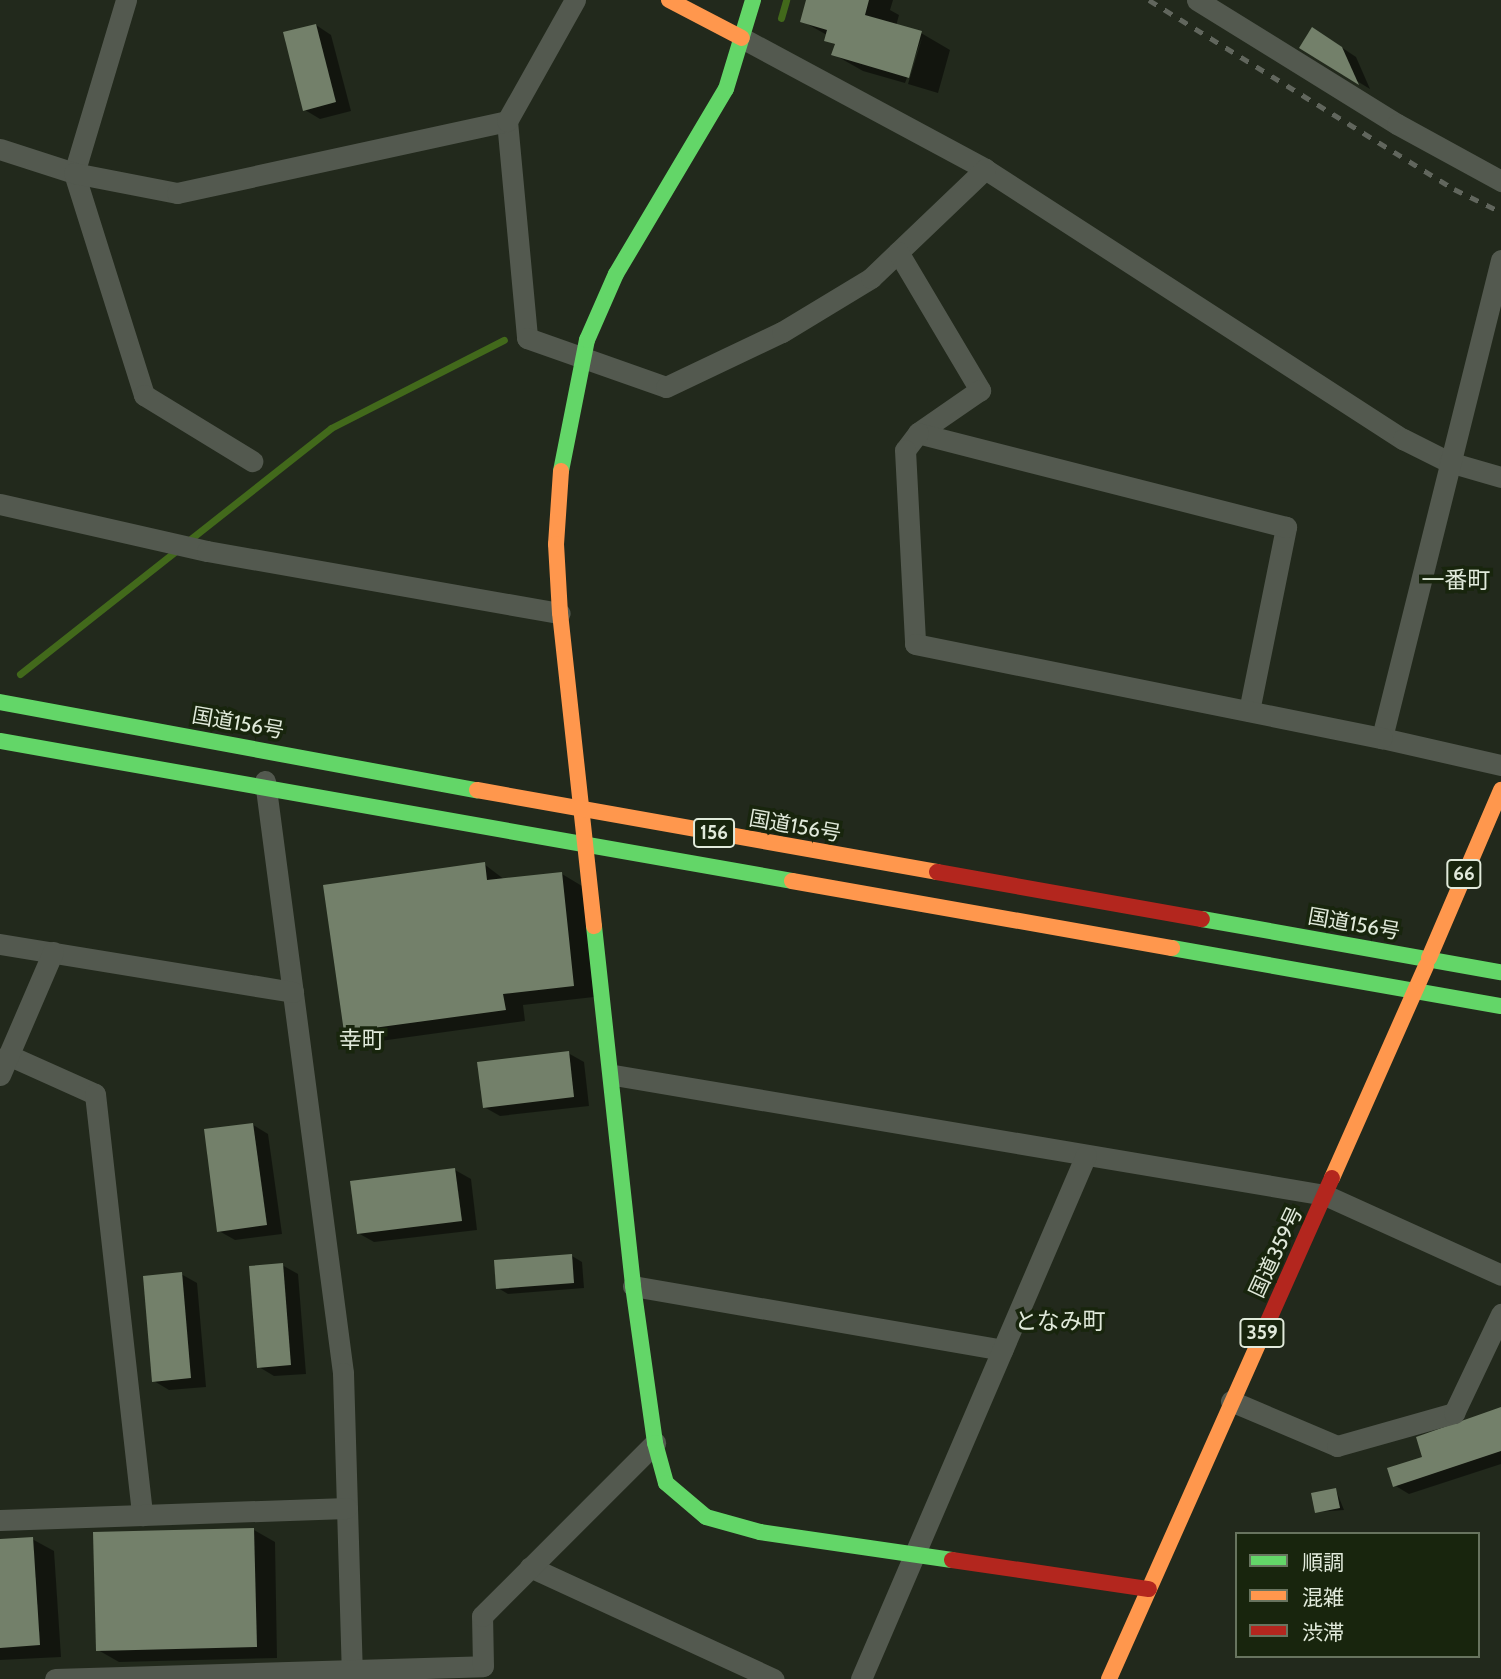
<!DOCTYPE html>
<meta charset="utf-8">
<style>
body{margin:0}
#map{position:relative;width:1501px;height:1679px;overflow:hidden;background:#22291c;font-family:Cabin,"Noto Sans JP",sans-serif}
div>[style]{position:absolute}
.shadow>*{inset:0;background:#0007}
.stream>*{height:7px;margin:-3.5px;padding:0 3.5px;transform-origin:3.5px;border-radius:3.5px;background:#42691b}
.building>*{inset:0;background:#73806a}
.street>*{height:21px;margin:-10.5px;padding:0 10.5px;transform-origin:10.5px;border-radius:10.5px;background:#53594f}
.fast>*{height:16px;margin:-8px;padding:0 8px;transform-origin:8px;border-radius:8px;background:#63d668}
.slow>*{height:16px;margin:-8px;padding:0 8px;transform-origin:8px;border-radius:8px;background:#ff974d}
.jam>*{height:16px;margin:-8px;padding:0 8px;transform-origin:8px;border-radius:8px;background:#b3261e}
.rail>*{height:5px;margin-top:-2.5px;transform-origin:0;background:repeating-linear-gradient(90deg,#61665d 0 9px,transparent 0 18px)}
span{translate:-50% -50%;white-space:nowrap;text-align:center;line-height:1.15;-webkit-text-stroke:7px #18250d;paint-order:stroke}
.shield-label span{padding:2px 5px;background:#18250d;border:2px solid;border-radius:5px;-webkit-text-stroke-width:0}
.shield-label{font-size:19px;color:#e1eadb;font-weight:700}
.street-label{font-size:21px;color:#e1eadb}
.neighbourhood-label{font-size:23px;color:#e1eadb}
.legend{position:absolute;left:1235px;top:1532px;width:245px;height:126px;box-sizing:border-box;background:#18250d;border:2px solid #68745f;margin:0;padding:9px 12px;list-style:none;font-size:21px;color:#e1eadb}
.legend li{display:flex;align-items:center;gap:14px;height:35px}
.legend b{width:35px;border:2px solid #68745f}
</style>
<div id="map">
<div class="shadow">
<i style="clip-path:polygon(808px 0,893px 0,890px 10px,899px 15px,896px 26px,921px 33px,950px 50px,938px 93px,908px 84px,922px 38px,905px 83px,863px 71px,833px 54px,836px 45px,826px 40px,827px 35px,802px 21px)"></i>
<i style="clip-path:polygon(316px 25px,331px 35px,351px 111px,320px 119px,305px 110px)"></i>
<i style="clip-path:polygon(1326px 37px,1356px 57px,1370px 89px,1301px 47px)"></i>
<i style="clip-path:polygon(484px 864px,505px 880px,562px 874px,582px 886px,594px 997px,523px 1005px,525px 1021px,366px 1043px,346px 1031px)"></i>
<i style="clip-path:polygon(568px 1053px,584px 1062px,589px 1106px,500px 1116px,484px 1107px)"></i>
<i style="clip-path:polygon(253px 1125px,268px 1134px,282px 1234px,235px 1240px,219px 1231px)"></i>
<i style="clip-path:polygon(455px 1170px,471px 1179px,477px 1230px,374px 1242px,358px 1233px)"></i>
<i style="clip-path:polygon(572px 1256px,582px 1262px,584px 1288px,508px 1294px,498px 1288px)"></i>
<i style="clip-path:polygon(282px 1265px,298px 1274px,306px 1374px,274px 1376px,259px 1367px)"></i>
<i style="clip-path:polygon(181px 1274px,197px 1283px,206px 1387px,169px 1390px,154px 1381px)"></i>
<i style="clip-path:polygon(1501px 1410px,1501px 1464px,1409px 1494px,1394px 1485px,1424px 1458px)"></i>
<i style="clip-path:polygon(1336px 1490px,1344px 1510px,1317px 1512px)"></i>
<i style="clip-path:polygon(254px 1530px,275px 1542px,277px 1658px,119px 1662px,98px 1650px)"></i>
<i style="clip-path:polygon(32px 1539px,54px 1551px,61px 1657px,0 1660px,0 1541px)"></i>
</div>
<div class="stream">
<i style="left:781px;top:18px;width:19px;rotate:-74deg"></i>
<i style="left:188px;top:541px;width:182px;rotate:-38.3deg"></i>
<i style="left:331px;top:428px;width:194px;rotate:-27deg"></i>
<i style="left:20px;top:674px;width:201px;rotate:-38.3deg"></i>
</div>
<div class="building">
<i style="clip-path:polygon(806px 0,869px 0,865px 15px,922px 31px,909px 78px,831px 55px,835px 44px,824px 41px,827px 30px,800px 22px)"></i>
<i style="clip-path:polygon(316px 24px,336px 102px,303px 111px,283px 32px)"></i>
<i style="clip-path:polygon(1312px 27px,1342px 47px,1359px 85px,1299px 48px)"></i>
<i style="clip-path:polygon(485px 862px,487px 880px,562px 872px,574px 986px,503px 994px,506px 1010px,344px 1032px,323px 885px)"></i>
<i style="clip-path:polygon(569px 1051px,574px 1097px,483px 1108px,477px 1062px)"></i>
<i style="clip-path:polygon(253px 1123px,267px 1225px,217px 1232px,204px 1129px)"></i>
<i style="clip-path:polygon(455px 1168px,462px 1221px,357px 1234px,350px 1181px)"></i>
<i style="clip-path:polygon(572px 1254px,574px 1283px,496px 1289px,494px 1260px)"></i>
<i style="clip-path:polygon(283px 1263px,291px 1365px,257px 1368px,249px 1266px)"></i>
<i style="clip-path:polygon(182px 1272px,191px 1378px,152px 1382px,143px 1276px)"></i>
<i style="clip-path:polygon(1501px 1407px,1501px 1451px,1393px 1487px,1387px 1468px,1422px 1457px,1416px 1437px)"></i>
<i style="clip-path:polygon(1336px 1488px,1340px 1508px,1315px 1513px,1311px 1493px)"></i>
<i style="clip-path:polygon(254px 1528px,257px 1647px,96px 1651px,93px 1532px)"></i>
<i style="clip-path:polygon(33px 1537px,40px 1645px,0 1648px,0 1539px)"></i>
</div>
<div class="street">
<i style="left:126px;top:0;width:181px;rotate:106.7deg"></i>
<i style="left:74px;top:173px;width:233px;rotate:72.5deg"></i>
<i style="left:144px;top:395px;width:127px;rotate:31.4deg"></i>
<i style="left:1197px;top:0;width:235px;rotate:31.8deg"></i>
<i style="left:1397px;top:124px;width:119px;rotate:28.7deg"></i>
<i style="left:742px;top:38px;width:276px;rotate:28.3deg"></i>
<i style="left:985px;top:169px;width:498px;rotate:32.9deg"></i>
<i style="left:1403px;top:439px;width:51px;rotate:26.6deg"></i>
<i style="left:1449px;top:462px;width:54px;rotate:16.1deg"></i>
<i style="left:507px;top:121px;width:218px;rotate:84.7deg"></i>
<i style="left:527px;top:338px;width:147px;rotate:19.4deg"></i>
<i style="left:666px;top:387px;width:128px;rotate:-25.4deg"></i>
<i style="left:782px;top:332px;width:104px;rotate:-31.2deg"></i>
<i style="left:871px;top:278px;width:158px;rotate:-43.7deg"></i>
<i style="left:0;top:149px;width:78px;rotate:18deg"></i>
<i style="left:74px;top:173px;width:105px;rotate:11deg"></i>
<i style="left:177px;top:193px;width:338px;rotate:-12.3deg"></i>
<i style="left:507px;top:121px;width:139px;rotate:-60.7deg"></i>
<i style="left:898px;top:252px;width:161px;rotate:59.3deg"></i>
<i style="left:980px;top:390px;width:75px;rotate:145.3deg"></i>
<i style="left:1501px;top:260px;width:493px;rotate:104deg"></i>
<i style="left:1382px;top:738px;width:122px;rotate:12.8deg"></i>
<i style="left:0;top:504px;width:212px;rotate:12.8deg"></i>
<i style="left:207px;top:551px;width:358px;rotate:10deg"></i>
<i style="left:1249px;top:711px;width:188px;rotate:-78.6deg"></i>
<i style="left:1286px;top:527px;width:380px;rotate:-165.7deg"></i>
<i style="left:918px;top:433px;width:21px;rotate:127deg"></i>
<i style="left:905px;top:450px;width:194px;rotate:87deg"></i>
<i style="left:915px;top:644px;width:476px;rotate:11.4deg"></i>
<i style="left:265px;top:781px;width:597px;rotate:82.49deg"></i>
<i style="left:343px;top:1373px;width:297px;rotate:88.3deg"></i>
<i style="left:0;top:944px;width:297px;rotate:9.3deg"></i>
<i style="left:8px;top:1055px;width:95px;rotate:24.1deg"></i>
<i style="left:95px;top:1094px;width:424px;rotate:83.6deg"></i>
<i style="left:0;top:1075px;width:134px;rotate:-66.7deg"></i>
<i style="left:614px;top:1075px;width:721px;rotate:9.58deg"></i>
<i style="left:1325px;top:1195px;width:193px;rotate:24.4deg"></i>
<i style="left:633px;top:1286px;width:375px;rotate:9.8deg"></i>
<i style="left:1231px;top:1401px;width:115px;rotate:23deg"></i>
<i style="left:1337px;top:1446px;width:122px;rotate:-15.8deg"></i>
<i style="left:1454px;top:1413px;width:110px;rotate:-64.6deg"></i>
<i style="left:0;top:1520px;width:347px;rotate:-2deg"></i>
<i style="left:530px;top:1567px;width:268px;rotate:24.7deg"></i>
<i style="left:55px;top:1679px;width:428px;rotate:-1.7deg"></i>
<i style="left:483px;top:1666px;width:50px;rotate:-91.1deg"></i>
<i style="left:482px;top:1616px;width:245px;rotate:-45deg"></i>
<i style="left:861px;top:1679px;width:570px;rotate:-66.76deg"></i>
</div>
<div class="fast">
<i style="left:561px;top:471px;width:134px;rotate:-78.8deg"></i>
<i style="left:587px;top:340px;width:72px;rotate:-66.3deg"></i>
<i style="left:616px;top:274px;width:215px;rotate:-59.3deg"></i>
<i style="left:726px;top:89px;width:93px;rotate:-73.1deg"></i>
<i style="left:0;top:702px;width:485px;rotate:10.5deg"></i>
<i style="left:0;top:741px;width:804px;rotate:10.02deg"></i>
<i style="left:1202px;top:919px;width:304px;rotate:10.1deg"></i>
<i style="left:594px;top:926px;width:362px;rotate:83.8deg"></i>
<i style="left:633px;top:1286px;width:159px;rotate:82deg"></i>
<i style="left:655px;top:1443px;width:41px;rotate:74.6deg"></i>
<i style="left:666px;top:1483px;width:52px;rotate:40.4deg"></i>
<i style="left:706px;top:1517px;width:56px;rotate:15.5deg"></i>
<i style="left:760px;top:1532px;width:194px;rotate:8.3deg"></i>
<i style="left:1172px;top:948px;width:334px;rotate:10deg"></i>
</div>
<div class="slow">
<i style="left:669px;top:0;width:82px;rotate:27.5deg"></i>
<i style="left:561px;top:471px;width:73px;rotate:93.9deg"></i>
<i style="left:556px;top:544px;width:69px;rotate:86.7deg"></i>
<i style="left:560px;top:613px;width:315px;rotate:83.8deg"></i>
<i style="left:477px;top:790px;width:467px;rotate:10.1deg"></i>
<i style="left:792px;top:881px;width:386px;rotate:10deg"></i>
<i style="left:1429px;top:958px;width:183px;rotate:-66.8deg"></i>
<i style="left:1332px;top:1178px;width:232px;rotate:-66.1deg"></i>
<i style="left:1109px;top:1679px;width:386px;rotate:-66deg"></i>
</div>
<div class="jam">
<i style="left:937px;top:872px;width:269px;rotate:10.1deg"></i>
<i style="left:1266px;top:1326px;width:162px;rotate:-66deg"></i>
<i style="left:952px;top:1560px;width:199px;rotate:8.4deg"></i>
</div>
<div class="rail">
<i style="left:1149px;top:0;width:359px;rotate:31.8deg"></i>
<i style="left:1454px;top:189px;width:52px;rotate:26.1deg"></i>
</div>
<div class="shield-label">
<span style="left:714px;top:833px">156</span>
<span style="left:1464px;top:874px">66</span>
<span style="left:1262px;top:1333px">359</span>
</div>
<div class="street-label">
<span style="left:238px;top:723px;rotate:10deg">国道156号</span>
<span style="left:795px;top:826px;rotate:10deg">国道156号</span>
<span style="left:1354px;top:924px;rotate:10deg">国道156号</span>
<span style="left:1276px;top:1252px;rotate:-65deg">国道359号</span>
</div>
<div class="neighbourhood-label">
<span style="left:1456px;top:580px">一番町</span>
<span style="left:362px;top:1040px">幸町</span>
<span style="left:1060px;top:1321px">となみ町</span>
</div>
<ul class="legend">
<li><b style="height:9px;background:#63d668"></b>順調</li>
<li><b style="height:9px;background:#ff974d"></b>混雑</li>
<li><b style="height:9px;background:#b3261e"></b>渋滞</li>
</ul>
</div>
